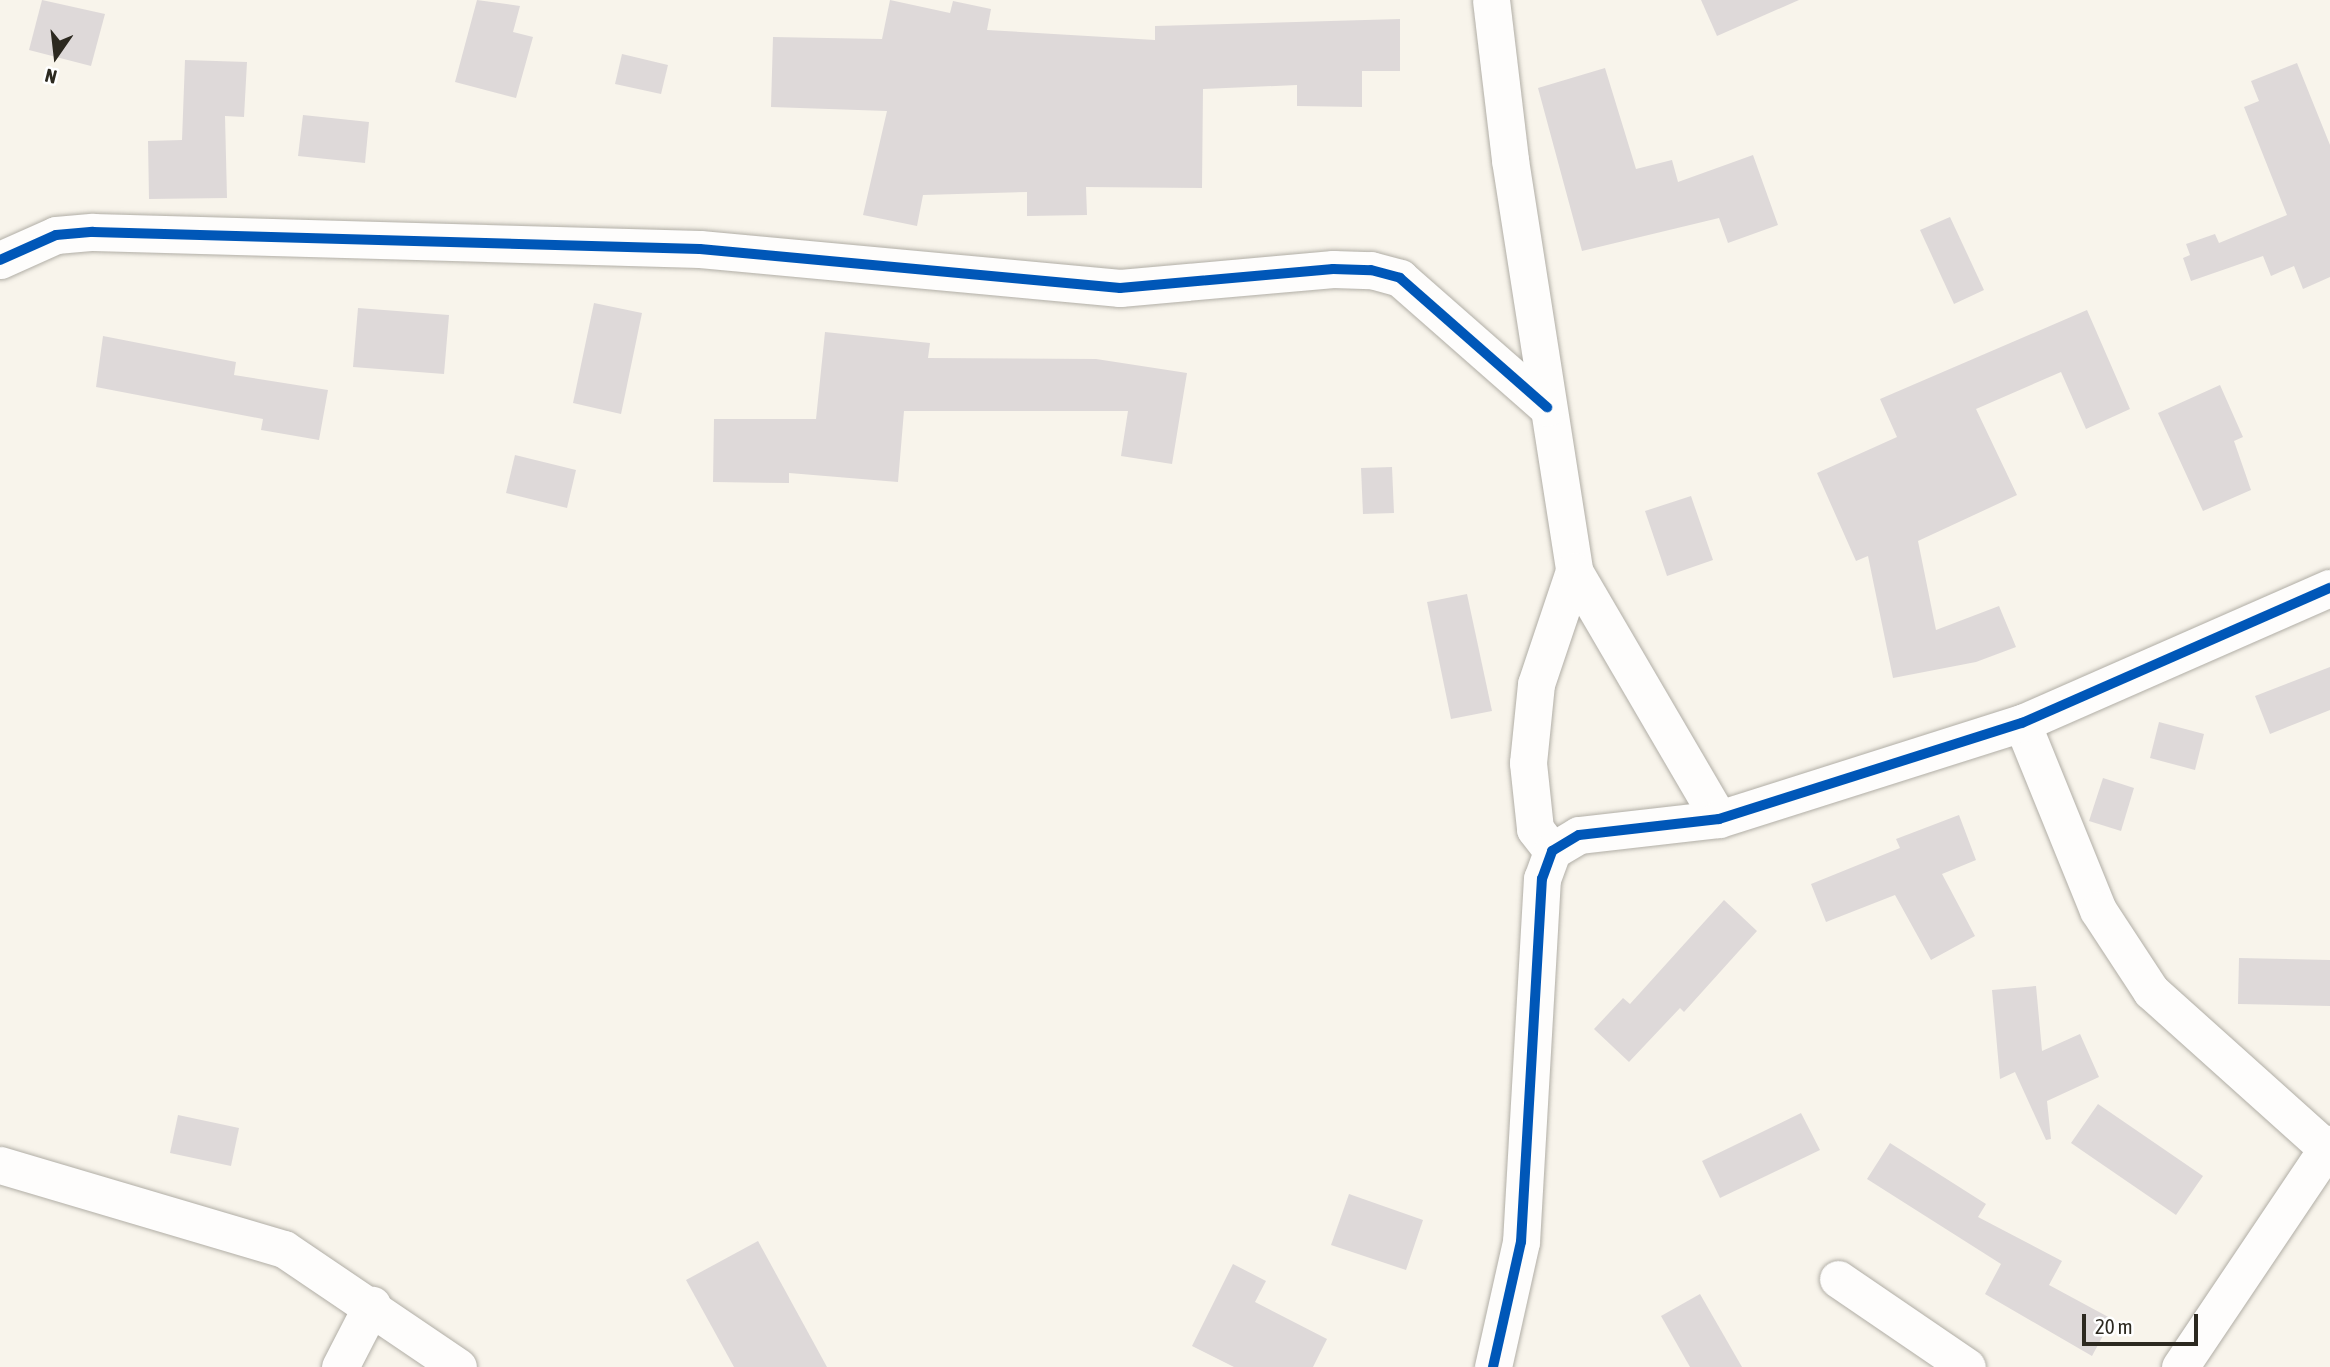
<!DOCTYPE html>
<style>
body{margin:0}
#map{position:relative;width:2330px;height:1367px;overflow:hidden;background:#f8f4eb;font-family:"Asap Condensed",sans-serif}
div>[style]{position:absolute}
.building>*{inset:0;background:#ded9d9}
.roads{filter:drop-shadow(0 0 2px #b1aea6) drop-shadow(0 0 2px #b1aea6)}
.minor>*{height:37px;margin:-18.5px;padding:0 18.5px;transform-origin:18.5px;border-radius:18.5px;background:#fefdfc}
.cycleway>*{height:10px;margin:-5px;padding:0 5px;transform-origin:5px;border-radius:5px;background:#0057b8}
span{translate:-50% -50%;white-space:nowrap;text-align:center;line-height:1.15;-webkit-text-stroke:7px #fff;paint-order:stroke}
.north{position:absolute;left:21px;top:21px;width:70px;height:70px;-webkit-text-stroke:5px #fff;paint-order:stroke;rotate:194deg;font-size:19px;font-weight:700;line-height:28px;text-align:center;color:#2c2920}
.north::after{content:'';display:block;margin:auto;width:24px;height:32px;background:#2c2920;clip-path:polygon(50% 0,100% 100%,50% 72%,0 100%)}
.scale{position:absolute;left:2082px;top:1314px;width:116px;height:32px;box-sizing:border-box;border:4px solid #2c2920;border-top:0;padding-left:9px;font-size:21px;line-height:24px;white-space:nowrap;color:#2c2920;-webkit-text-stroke:5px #fff;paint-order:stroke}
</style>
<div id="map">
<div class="building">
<i style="clip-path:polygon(42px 0,105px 14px,91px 66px,29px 50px)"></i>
<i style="clip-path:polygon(477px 0,520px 6px,513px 32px,533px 37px,516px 98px,455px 82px)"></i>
<i style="clip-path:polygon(890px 0,950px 13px,953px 1px,991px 9px,987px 30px,1155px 40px,1155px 26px,1400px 19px,1400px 71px,1362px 71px,1362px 107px,1297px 106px,1297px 85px,1203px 89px,1202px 188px,1086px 187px,1087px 215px,1027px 216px,1027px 192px,923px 195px,917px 226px,863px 215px,887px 111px,771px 107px,773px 37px,882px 39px)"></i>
<i style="clip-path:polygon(1701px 0,1799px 0,1717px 36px)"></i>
<i style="clip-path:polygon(622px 54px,668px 65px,661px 94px,615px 84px)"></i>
<i style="clip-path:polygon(185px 60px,247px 62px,244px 117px,225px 116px,227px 198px,149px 199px,148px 141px,182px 140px)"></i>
<i style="clip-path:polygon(2297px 63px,2330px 145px,2330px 277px,2303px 289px,2294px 266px,2271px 276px,2263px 256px,2191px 281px,2183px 258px,2190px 255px,2186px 244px,2215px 234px,2219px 243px,2287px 215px,2244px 107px,2259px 101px,2251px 81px)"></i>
<i style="clip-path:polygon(1605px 68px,1636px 169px,1672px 160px,1678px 182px,1753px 155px,1778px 225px,1728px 243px,1719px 218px,1582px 251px,1538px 88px)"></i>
<i style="clip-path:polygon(303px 115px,369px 122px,365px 163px,298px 156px)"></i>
<i style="clip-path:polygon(1950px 217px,1984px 290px,1954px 304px,1920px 230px)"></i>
<i style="clip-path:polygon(594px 303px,642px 313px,621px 414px,573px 403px)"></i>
<i style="clip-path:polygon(358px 308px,449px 315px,444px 374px,353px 367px)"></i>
<i style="clip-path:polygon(2087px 310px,2130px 409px,2086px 429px,2061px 372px,1976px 409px,2017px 495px,1918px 541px,1936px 630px,1999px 606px,2016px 647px,1976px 662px,1893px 678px,1868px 556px,1856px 561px,1817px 473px,1897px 437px,1880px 399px)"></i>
<i style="clip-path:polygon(825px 332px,930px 343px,928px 358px,1096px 359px,1187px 373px,1172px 464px,1121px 456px,1128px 411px,904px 411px,898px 482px,789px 473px,789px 483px,713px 482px,714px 419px,816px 419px)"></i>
<i style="clip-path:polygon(103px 336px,236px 362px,234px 375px,328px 390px,319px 440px,261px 430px,263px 419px,96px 387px)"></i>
<i style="clip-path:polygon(2220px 385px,2243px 437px,2234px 441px,2251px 490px,2203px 511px,2158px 413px)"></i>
<i style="clip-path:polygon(515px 455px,576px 470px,567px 508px,506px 493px)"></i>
<i style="clip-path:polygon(1392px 467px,1394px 513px,1363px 514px,1361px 468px)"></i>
<i style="clip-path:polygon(1691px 496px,1713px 560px,1667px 576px,1645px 511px)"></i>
<i style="clip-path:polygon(1467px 594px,1492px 711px,1451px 719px,1427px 602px)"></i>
<i style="clip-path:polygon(2330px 667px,2330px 710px,2270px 734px,2255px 696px)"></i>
<i style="clip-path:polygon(2159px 722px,2204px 734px,2195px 770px,2150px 758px)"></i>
<i style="clip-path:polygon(2103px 778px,2134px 788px,2121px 831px,2089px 821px)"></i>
<i style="clip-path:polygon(1959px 815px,1976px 860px,1942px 874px,1975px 936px,1931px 960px,1895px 895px,1826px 922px,1811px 884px,1900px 848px,1896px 839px)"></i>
<i style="clip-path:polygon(1724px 900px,1757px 931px,1684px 1012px,1680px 1008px,1629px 1062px,1594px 1029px,1623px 998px,1630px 1004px)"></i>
<i style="clip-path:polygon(2239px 958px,2330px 960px,2330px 1006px,2238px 1004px)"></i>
<i style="clip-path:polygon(2036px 986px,2042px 1051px,2080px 1034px,2099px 1077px,2047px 1101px,2051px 1139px,2046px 1140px,2015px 1072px,2000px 1079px,1992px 990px)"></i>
<i style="clip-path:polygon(2098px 1104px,2203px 1176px,2176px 1215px,2071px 1143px)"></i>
<i style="clip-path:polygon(1801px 1113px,1820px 1150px,1720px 1198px,1702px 1161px)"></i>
<i style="clip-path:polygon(178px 1115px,239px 1128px,231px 1166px,170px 1153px)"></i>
<i style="clip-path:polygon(1890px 1143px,1986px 1204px,1978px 1217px,2062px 1261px,2049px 1285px,2112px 1319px,2092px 1356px,1985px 1294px,2001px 1264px,1867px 1179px)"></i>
<i style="clip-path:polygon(1349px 1194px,1423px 1220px,1406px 1270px,1331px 1245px)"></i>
<i style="clip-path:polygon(758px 1241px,827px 1367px,734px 1367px,686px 1280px)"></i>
<i style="clip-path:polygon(1233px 1264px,1266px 1281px,1255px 1302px,1327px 1339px,1313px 1367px,1234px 1367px,1192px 1346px)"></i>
<i style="clip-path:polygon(1700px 1294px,1742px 1367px,1690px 1367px,1661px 1316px)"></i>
</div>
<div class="roads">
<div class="minor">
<i style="left:1491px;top:0;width:161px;rotate:83.2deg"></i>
<i style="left:1510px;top:160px;width:416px;rotate:81.1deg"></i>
<i style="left:1574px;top:571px;width:119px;rotate:108.6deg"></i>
<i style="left:1536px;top:684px;width:79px;rotate:95.8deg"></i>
<i style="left:1528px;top:763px;width:66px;rotate:83.9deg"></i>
<i style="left:1535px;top:829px;width:28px;rotate:52deg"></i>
<i style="left:0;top:260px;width:61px;rotate:-24.1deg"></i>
<i style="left:56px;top:235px;width:37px;rotate:-5deg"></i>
<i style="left:93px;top:232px;width:607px;rotate:1.6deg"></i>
<i style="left:700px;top:249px;width:422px;rotate:5.3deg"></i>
<i style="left:1120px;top:288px;width:214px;rotate:-5.1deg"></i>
<i style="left:1333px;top:269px;width:38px;rotate:2deg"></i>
<i style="left:1371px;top:270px;width:30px;rotate:15deg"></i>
<i style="left:1400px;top:278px;width:196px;rotate:41.3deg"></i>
<i style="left:1574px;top:571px;width:287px;rotate:59.7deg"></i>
<i style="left:2022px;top:723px;width:202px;rotate:67.9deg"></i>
<i style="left:2098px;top:910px;width:97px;rotate:56.8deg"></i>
<i style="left:2151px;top:991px;width:237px;rotate:41.9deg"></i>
<i style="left:0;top:1165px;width:296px;rotate:16.5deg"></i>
<i style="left:284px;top:1249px;width:210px;rotate:34.1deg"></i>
<i style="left:1838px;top:1279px;width:156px;rotate:34.3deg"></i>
<i style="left:340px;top:1367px;width:70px;rotate:-62.7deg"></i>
<i style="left:1493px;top:1367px;width:128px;rotate:-77.4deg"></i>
<i style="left:1521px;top:1242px;width:364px;rotate:-86.7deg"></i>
<i style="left:1542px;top:879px;width:30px;rotate:-70deg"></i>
<i style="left:1552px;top:851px;width:31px;rotate:-31deg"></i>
<i style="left:1579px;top:835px;width:141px;rotate:-6.5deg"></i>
<i style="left:1719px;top:819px;width:318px;rotate:-17.6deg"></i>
<i style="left:2022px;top:723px;width:336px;rotate:-23.7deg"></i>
<i style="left:2180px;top:1367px;width:269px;rotate:-56.1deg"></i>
</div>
</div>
<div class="cycleway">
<i style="left:0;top:260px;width:61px;rotate:-24.1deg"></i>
<i style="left:56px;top:235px;width:37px;rotate:-5deg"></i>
<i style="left:93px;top:232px;width:607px;rotate:1.6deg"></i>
<i style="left:700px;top:249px;width:422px;rotate:5.3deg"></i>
<i style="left:1120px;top:288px;width:214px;rotate:-5.1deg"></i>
<i style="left:1333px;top:269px;width:38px;rotate:2deg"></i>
<i style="left:1371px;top:270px;width:30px;rotate:15deg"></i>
<i style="left:1400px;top:278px;width:196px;rotate:41.3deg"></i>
<i style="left:1493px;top:1367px;width:128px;rotate:-77.4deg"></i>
<i style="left:1521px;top:1242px;width:364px;rotate:-86.7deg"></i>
<i style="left:1542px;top:879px;width:30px;rotate:-70deg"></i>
<i style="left:1552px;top:851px;width:31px;rotate:-31deg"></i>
<i style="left:1579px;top:835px;width:141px;rotate:-6.5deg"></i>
<i style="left:1719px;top:819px;width:318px;rotate:-17.6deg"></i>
<i style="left:2022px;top:723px;width:336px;rotate:-23.7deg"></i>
</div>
<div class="north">N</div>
<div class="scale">20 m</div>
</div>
